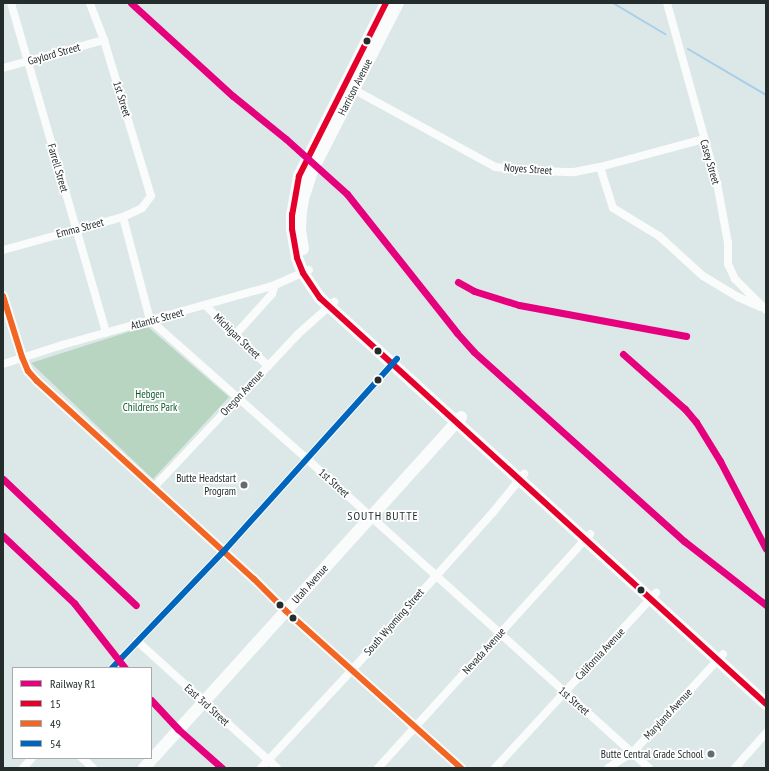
<!DOCTYPE html>
<style>
body{margin:0}
#map{position:relative;width:769px;height:771px;overflow:hidden;background:#dce7e7;font-family:"PT Sans Narrow",sans-serif}
div>[style]{position:absolute}
.green>*{inset:0;background:#b7d5c0}
.stream>*{height:2px;margin:-1px;padding:0 1px;transform-origin:1px;border-radius:1px;background:#a8cfea}
.minor>*{height:8px;margin:-4px;padding:0 4px;transform-origin:4px;border-radius:4px;background:#fafbfb}
.tertiary>*{height:10px;margin:-5px;padding:0 5px;transform-origin:5px;border-radius:5px;background:#fafbfb}
.primary>*{height:12px;margin:-6px;padding:0 6px;transform-origin:6px;border-radius:6px;background:#fafbfb}
.bus-1>*{height:6px;margin:-3px;padding:0 3px;transform-origin:3px;border-radius:3px;background:#e4002b}
.bus-2>*{height:6px;margin:-3px;padding:0 3px;transform-origin:3px;border-radius:3px;background:#f26522}
.bus-3>*{height:6px;margin:-3px;padding:0 3px;transform-origin:3px;border-radius:3px;background:#0065bd}
.rail-1>*{height:7px;margin:-3.5px;padding:0 3.5px;transform-origin:3.5px;border-radius:3.5px;background:#e5007d}
.dots>*{width:11px;height:11px;translate:-50% -50%;box-sizing:border-box;border:2px solid #fff;border-radius:50%}
span{translate:-50% -50%;white-space:nowrap;text-align:center;line-height:1.15;-webkit-text-stroke:3.5px #fff;paint-order:stroke}
.street-label{font-size:11px;color:#242c2c}
.park-label{font-size:11px;color:#0d5827}
.poi-label{font-size:11px;color:#242c2c}
.right{translate:-100% -50%;text-align:right}
.neighbourhood-label{font-size:12px;color:#242c2c;letter-spacing:1px}
.frame{position:absolute;inset:0;border:4px solid #242c2c;pointer-events:none}
.legend{position:absolute;left:12px;top:667px;width:140px;height:92px;box-sizing:border-box;background:#fff;border:1px solid #a7abab;margin:0;padding:5px 7px;list-style:none;font-size:12px;color:#242c2c}
.legend li{display:flex;align-items:center;gap:8px;height:20px}
.legend b{width:20px;border:1px solid #a7abab}
</style>
<div id="map">
<div class="green">
<i style="clip-path:polygon(147px 326px,229px 397px,153px 479px,31px 363px)"></i>
</div>
<div class="stream">
<i style="left:613px;top:3px;width:61px;rotate:30.8deg"></i>
<i style="left:688px;top:49px;width:91px;rotate:30.5deg"></i>
</div>
<div class="minor">
<i style="left:11px;top:3px;width:343px;rotate:73.9deg"></i>
<i style="left:667px;top:3px;width:187px;rotate:74.5deg"></i>
<i style="left:717px;top:183px;width:61px;rotate:79.6deg"></i>
<i style="left:728px;top:243px;width:21px;rotate:90deg"></i>
<i style="left:728px;top:264px;width:17px;rotate:65deg"></i>
<i style="left:735px;top:279px;width:44px;rotate:45deg"></i>
<i style="left:3px;top:68px;width:105px;rotate:-15.5deg"></i>
<i style="left:351px;top:88px;width:164px;rotate:28.7deg"></i>
<i style="left:495px;top:167px;width:42px;rotate:5.4deg"></i>
<i style="left:537px;top:171px;width:37px;rotate:2deg"></i>
<i style="left:574px;top:172px;width:26px;rotate:-11deg"></i>
<i style="left:600px;top:167px;width:108px;rotate:-15.1deg"></i>
<i style="left:600px;top:167px;width:43px;rotate:72.4deg"></i>
<i style="left:613px;top:208px;width:54px;rotate:31.3deg"></i>
<i style="left:659px;top:236px;width:59px;rotate:42.3deg"></i>
<i style="left:703px;top:276px;width:41px;rotate:31deg"></i>
<i style="left:738px;top:297px;width:24px;rotate:24deg"></i>
<i style="left:123px;top:217px;width:106px;rotate:75.3deg"></i>
<i style="left:150px;top:320px;width:210px;rotate:41.5deg"></i>
<i style="left:307px;top:459px;width:461px;rotate:42.1deg"></i>
<i style="left:3px;top:250px;width:124px;rotate:-15.4deg"></i>
<i style="left:123px;top:217px;width:21px;rotate:-25deg"></i>
<i style="left:142px;top:208px;width:15px;rotate:-53deg"></i>
<i style="left:151px;top:196px;width:163px;rotate:-106.8deg"></i>
<i style="left:104px;top:40px;width:40px;rotate:-111deg"></i>
<i style="left:205px;top:305px;width:88px;rotate:44.1deg"></i>
<i style="left:235px;top:335px;width:55px;rotate:-47.9deg"></i>
<i style="left:272px;top:294px;width:9px;rotate:-72deg"></i>
<i style="left:3px;top:364px;width:62px;rotate:-17.9deg"></i>
<i style="left:62px;top:345px;width:221px;rotate:-15.7deg"></i>
<i style="left:275px;top:285px;width:37px;rotate:-24deg"></i>
<i style="left:154px;top:487px;width:209px;rotate:-46.7deg"></i>
<i style="left:297px;top:335px;width:50px;rotate:-41.7deg"></i>
<i style="left:137px;top:641px;width:189px;rotate:42.2deg"></i>
<i style="left:112px;top:668px;width:161px;rotate:-46.3deg"></i>
<i style="left:223px;top:552px;width:260px;rotate:-48deg"></i>
<i style="left:82px;top:758px;width:15px;rotate:42deg"></i>
<i style="left:23px;top:768px;width:13px;rotate:-48deg"></i>
<i style="left:261px;top:768px;width:134px;rotate:-47.1deg"></i>
<i style="left:352px;top:670px;width:213px;rotate:-48.2deg"></i>
<i style="left:494px;top:511px;width:48px;rotate:-51deg"></i>
<i style="left:378px;top:768px;width:316px;rotate:-47.8deg"></i>
<i style="left:495px;top:768px;width:238px;rotate:-47.4deg"></i>
<i style="left:608px;top:768px;width:30px;rotate:-33deg"></i>
<i style="left:633px;top:752px;width:133px;rotate:-47.4deg"></i>
<i style="left:735px;top:768px;width:47px;rotate:-48.5deg"></i>
</div>
<div class="tertiary">
<i style="left:3px;top:296px;width:64px;rotate:72.7deg"></i>
<i style="left:22px;top:357px;width:15px;rotate:67deg"></i>
<i style="left:28px;top:371px;width:13px;rotate:48deg"></i>
<i style="left:37px;top:381px;width:294px;rotate:42.4deg"></i>
<i style="left:254px;top:579px;width:45px;rotate:45deg"></i>
<i style="left:286px;top:611px;width:235px;rotate:41.9deg"></i>
</div>
<div class="primary">
<i style="left:386px;top:3px;width:194px;rotate:116.7deg"></i>
<i style="left:299px;top:176px;width:39px;rotate:100deg"></i>
<i style="left:292px;top:214px;width:15px;rotate:90deg"></i>
<i style="left:292px;top:229px;width:29px;rotate:80deg"></i>
<i style="left:297px;top:258px;width:16px;rotate:68deg"></i>
<i style="left:303px;top:273px;width:30px;rotate:56deg"></i>
<i style="left:320px;top:298px;width:603px;rotate:42.31deg"></i>
<i style="left:303px;top:249px;width:20px;rotate:-99deg"></i>
<i style="left:300px;top:229px;width:17px;rotate:-87deg"></i>
<i style="left:301px;top:212px;width:13px;rotate:-81deg"></i>
<i style="left:303px;top:199px;width:29px;rotate:-72deg"></i>
<i style="left:312px;top:171px;width:189px;rotate:-62.9deg"></i>
<i style="left:144px;top:768px;width:473px;rotate:-47.9deg"></i>
</div>
<div class="bus-1">
<i style="left:386px;top:3px;width:194px;rotate:116.7deg"></i>
<i style="left:299px;top:176px;width:39px;rotate:100deg"></i>
<i style="left:292px;top:214px;width:15px;rotate:90deg"></i>
<i style="left:292px;top:229px;width:29px;rotate:80deg"></i>
<i style="left:297px;top:258px;width:16px;rotate:68deg"></i>
<i style="left:303px;top:273px;width:30px;rotate:56deg"></i>
<i style="left:320px;top:298px;width:603px;rotate:42.31deg"></i>
</div>
<div class="bus-2">
<i style="left:3px;top:296px;width:64px;rotate:72.7deg"></i>
<i style="left:22px;top:357px;width:15px;rotate:67deg"></i>
<i style="left:28px;top:371px;width:13px;rotate:48deg"></i>
<i style="left:37px;top:381px;width:294px;rotate:42.4deg"></i>
<i style="left:254px;top:579px;width:45px;rotate:45deg"></i>
<i style="left:286px;top:611px;width:235px;rotate:41.9deg"></i>
</div>
<div class="bus-3">
<i style="left:112px;top:668px;width:161px;rotate:-46.3deg"></i>
<i style="left:223px;top:552px;width:260px;rotate:-48deg"></i>
</div>
<div class="rail-1">
<i style="left:131px;top:3px;width:138px;rotate:42.4deg"></i>
<i style="left:233px;top:96px;width:68px;rotate:39.1deg"></i>
<i style="left:286px;top:139px;width:82px;rotate:42deg"></i>
<i style="left:347px;top:194px;width:177px;rotate:51.6deg"></i>
<i style="left:457px;top:333px;width:25px;rotate:48deg"></i>
<i style="left:474px;top:352px;width:283px;rotate:42deg"></i>
<i style="left:684px;top:541px;width:104px;rotate:38deg"></i>
<i style="left:458px;top:282px;width:18px;rotate:29deg"></i>
<i style="left:474px;top:291px;width:47px;rotate:17.3deg"></i>
<i style="left:519px;top:305px;width:170px;rotate:10.5deg"></i>
<i style="left:623px;top:354px;width:83px;rotate:41.6deg"></i>
<i style="left:685px;top:409px;width:17px;rotate:50deg"></i>
<i style="left:696px;top:422px;width:46px;rotate:58.4deg"></i>
<i style="left:720px;top:461px;width:99px;rotate:62.4deg"></i>
<i style="left:3px;top:479px;width:183px;rotate:43.5deg"></i>
<i style="left:3px;top:536px;width:98px;rotate:43.3deg"></i>
<i style="left:74px;top:603px;width:83px;rotate:51.9deg"></i>
<i style="left:151px;top:700px;width:40px;rotate:47deg"></i>
<i style="left:178px;top:729px;width:59px;rotate:41.6deg"></i>
</div>
<div class="dots">
<i style="left:367px;top:41px;background:#242c2c"></i>
<i style="left:378px;top:351px;background:#242c2c"></i>
<i style="left:378px;top:380px;background:#242c2c"></i>
<i style="left:244px;top:485px;background:#646d6d"></i>
<i style="left:641px;top:590px;background:#242c2c"></i>
<i style="left:280px;top:605px;background:#242c2c"></i>
<i style="left:293px;top:618px;background:#242c2c"></i>
<i style="left:711px;top:754px;background:#646d6d"></i>
</div>
<div class="street-label">
<span style="left:54px;top:54px;rotate:-16deg">Gaylord Street</span>
<span style="left:355px;top:87px;rotate:-63deg">Harrison Avenue</span>
<span style="left:122px;top:99px;rotate:73deg">1st Street</span>
<span style="left:710px;top:162px;rotate:74deg">Casey Street</span>
<span style="left:58px;top:168px;rotate:74deg">Farrell Street</span>
<span style="left:528px;top:169px;rotate:4deg">Noyes Street</span>
<span style="left:80px;top:228px;rotate:-15deg">Emma Street</span>
<span style="left:157px;top:319px;rotate:-15deg">Atlantic Street</span>
<span style="left:237px;top:336px;rotate:44deg">Michigan Street</span>
<span style="left:242px;top:393px;rotate:-47deg">Oregon Avenue</span>
<span style="left:334px;top:483px;rotate:42deg">1st Street</span>
<span style="left:310px;top:584px;rotate:-48deg">Utah Avenue</span>
<span style="left:394px;top:622px;rotate:-49deg">South Wyoming Street</span>
<span style="left:484px;top:651px;rotate:-48deg">Nevada Avenue</span>
<span style="left:600px;top:654px;rotate:-47deg">California Avenue</span>
<span style="left:574px;top:701px;rotate:41deg">1st Street</span>
<span style="left:207px;top:705px;rotate:42deg">East 3rd Street</span>
<span style="left:668px;top:714px;rotate:-47deg">Maryland Avenue</span>
</div>
<div class="park-label">
<span style="left:150px;top:401px">Hebgen<br>Childrens Park</span>
</div>
<div class="poi-label">
<span class="right" style="left:236px;top:485px">Butte Headstart<br>Program</span>
<span class="right" style="left:703px;top:754px">Butte Central Grade School</span>
</div>
<div class="neighbourhood-label">
<span style="left:383px;top:516px">SOUTH BUTTE</span>
</div>
<div class="frame"></div>
<ul class="legend">
<li><b style="height:5px;background:#e5007d"></b>Railway R1</li>
<li><b style="height:5px;background:#e4002b"></b>15</li>
<li><b style="height:5px;background:#f26522"></b>49</li>
<li><b style="height:5px;background:#0065bd"></b>54</li>
</ul>
</div>
